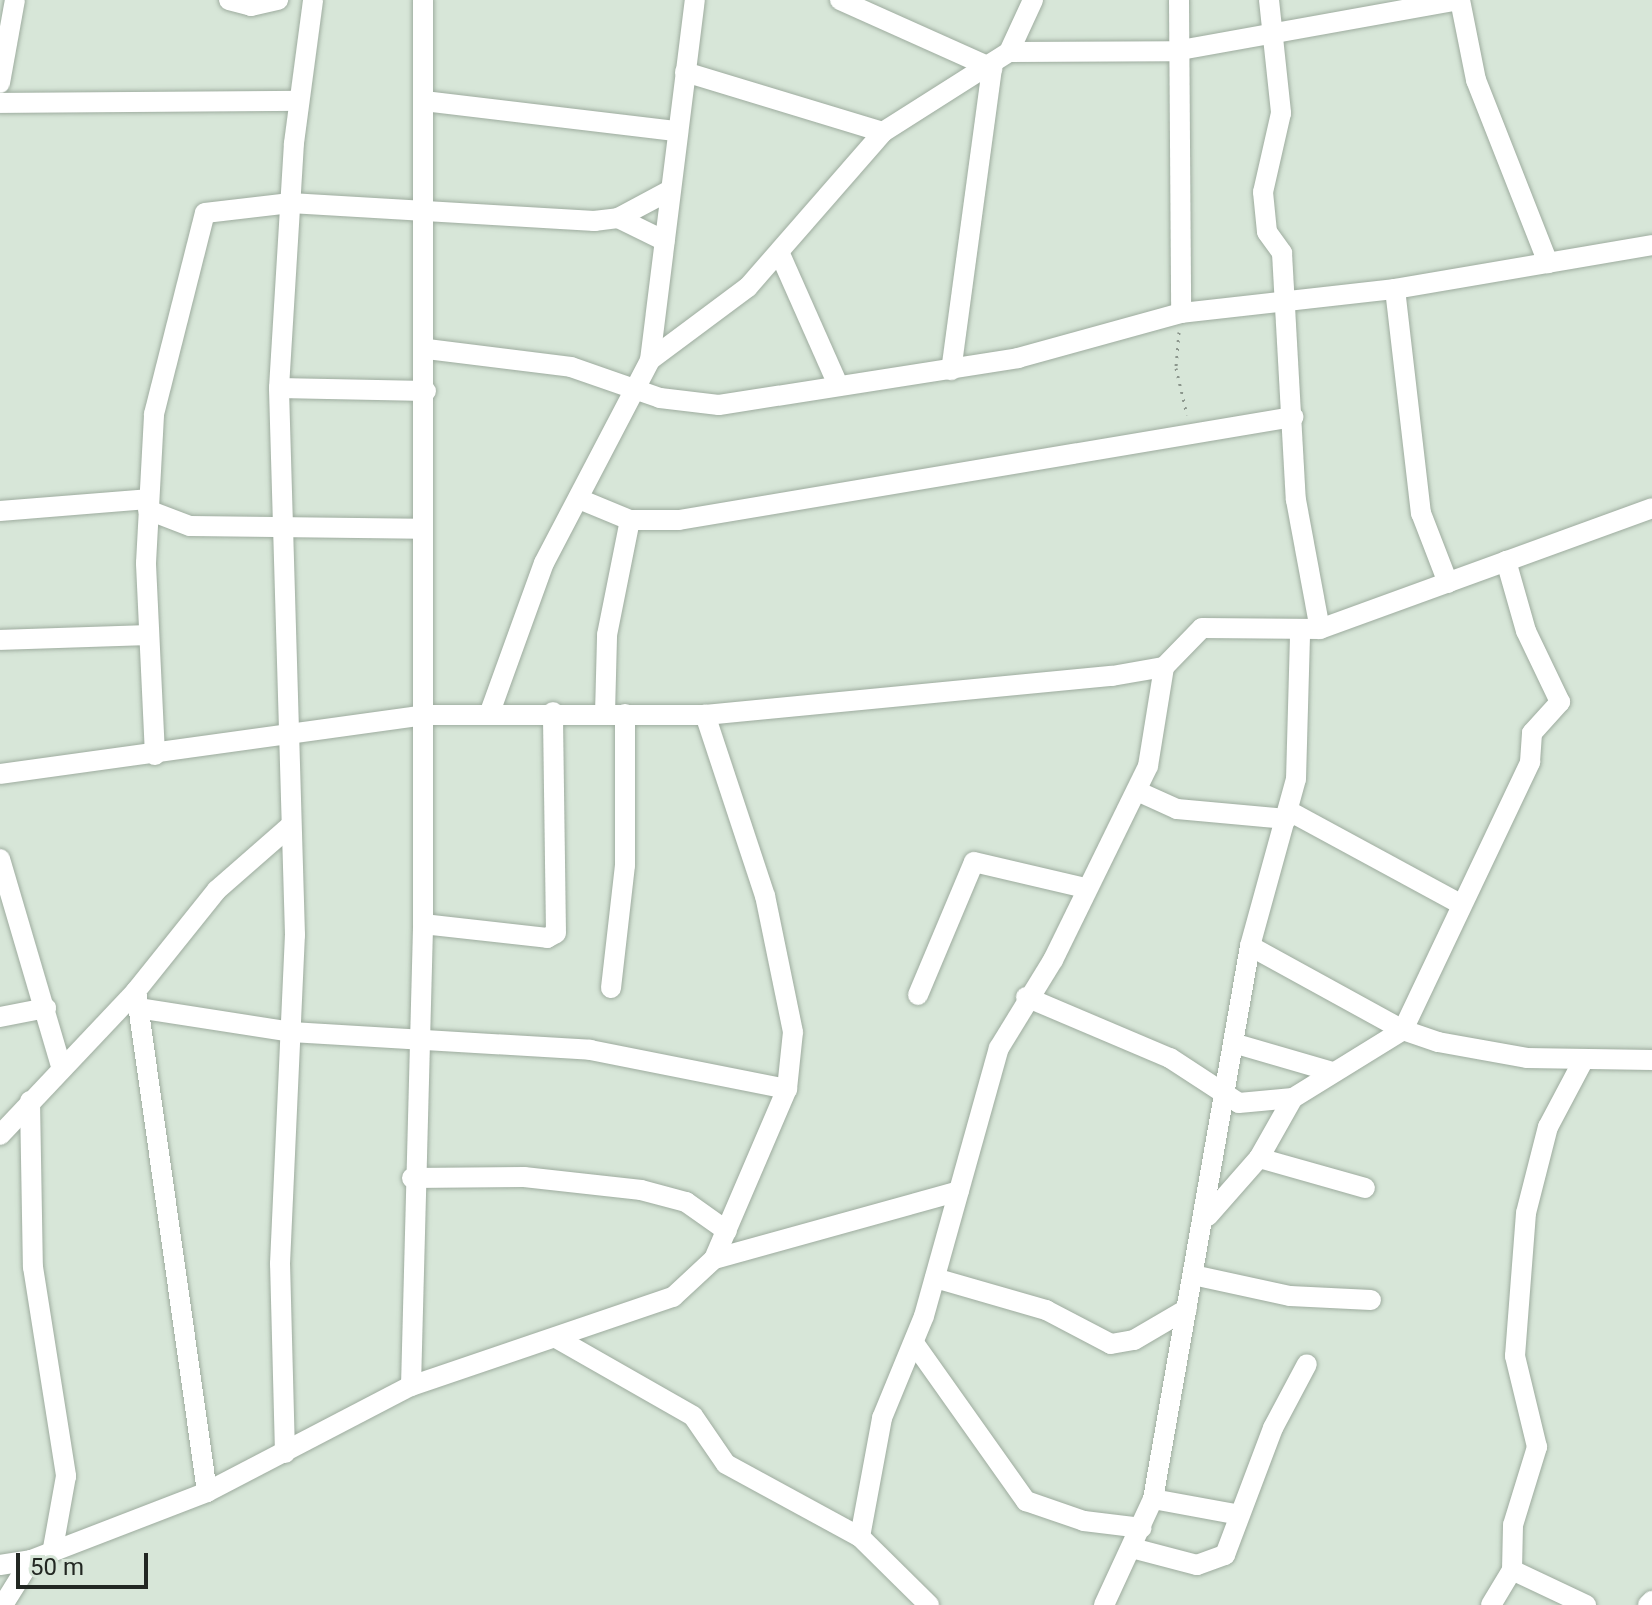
<!DOCTYPE html>
<style>
body{margin:0}
#map{position:relative;width:1652px;height:1605px;overflow:hidden;background:#d7e6d8;font-family:Roboto,sans-serif}
div>[style]{position:absolute}
.path>*{height:3px;margin-top:-1.5px;transform-origin:0;background:repeating-linear-gradient(90deg,#8b968c 0 2px,transparent 0 8px)}
.roads{filter:drop-shadow(0 0 2px #9eac9f) drop-shadow(0 0 2px #9eac9f)}
.minor>*{height:20px;margin:-10px;padding:0 10px;transform-origin:10px;border-radius:10px;background:#fff}
span{translate:-50% -50%;white-space:nowrap;text-align:center;line-height:1.15;-webkit-text-stroke:6px #d7e6d8;paint-order:stroke}
.scale{position:absolute;left:16px;top:1553px;width:132px;height:36px;box-sizing:border-box;border:4px solid #222722;border-top:0;padding-left:10px;font-size:24px;line-height:28px;white-space:nowrap;color:#222722;-webkit-text-stroke:6px #d7e6d8;paint-order:stroke}
</style>
<div id="map">
<div class="path">
<i style="left:1179px;top:332px;width:36px;rotate:95deg"></i>
<i style="left:1176px;top:368px;width:48px;rotate:76.8deg"></i>
</div>
<div class="roads">
<div class="minor">
<i style="left:229px;top:0;width:23px;rotate:15deg"></i>
<i style="left:251px;top:6px;width:28px;rotate:-13deg"></i>
<i style="left:840px;top:0;width:167px;rotate:24.1deg"></i>
<i style="left:992px;top:68px;width:305px;rotate:97.7deg"></i>
<i style="left:1179px;top:0;width:313px;rotate:89.6deg"></i>
<i style="left:1269px;top:0;width:114px;rotate:83.9deg"></i>
<i style="left:1281px;top:113px;width:81px;rotate:102.8deg"></i>
<i style="left:1263px;top:192px;width:40px;rotate:84.3deg"></i>
<i style="left:1267px;top:232px;width:26px;rotate:54deg"></i>
<i style="left:1282px;top:253px;width:247px;rotate:86.8deg"></i>
<i style="left:1296px;top:500px;width:131px;rotate:79.5deg"></i>
<i style="left:1460px;top:0;width:82px;rotate:78.7deg"></i>
<i style="left:1476px;top:80px;width:197px;rotate:68.5deg"></i>
<i style="left:1009px;top:52px;width:166px;rotate:-0.3deg"></i>
<i style="left:1175px;top:51px;width:289px;rotate:-10.2deg"></i>
<i style="left:685px;top:72px;width:207px;rotate:16.9deg"></i>
<i style="left:0;top:83px;width:84px;rotate:-79.8deg"></i>
<i style="left:424px;top:101px;width:253px;rotate:6.8deg"></i>
<i style="left:0;top:103px;width:299px;rotate:-0.4deg"></i>
<i style="left:618px;top:218px;width:52px;rotate:26.1deg"></i>
<i style="left:780px;top:254px;width:143px;rotate:66.1deg"></i>
<i style="left:1395px;top:289px;width:226px;rotate:83.4deg"></i>
<i style="left:1421px;top:513px;width:75px;rotate:68.9deg"></i>
<i style="left:427px;top:349px;width:145px;rotate:7.1deg"></i>
<i style="left:571px;top:367px;width:94px;rotate:19.2deg"></i>
<i style="left:660px;top:398px;width:59px;rotate:6.8deg"></i>
<i style="left:719px;top:405px;width:303px;rotate:-8.9deg"></i>
<i style="left:1018px;top:358px;width:169px;rotate:-15.4deg"></i>
<i style="left:1181px;top:313px;width:215px;rotate:-6.4deg"></i>
<i style="left:1395px;top:289px;width:261px;rotate:-9.7deg"></i>
<i style="left:650px;top:360px;width:363px;rotate:-82.9deg"></i>
<i style="left:279px;top:388px;width:147px;rotate:1.2deg"></i>
<i style="left:579px;top:499px;width:55px;rotate:22.4deg"></i>
<i style="left:630px;top:520px;width:49px"></i>
<i style="left:679px;top:520px;width:623px;rotate:-9.52deg"></i>
<i style="left:148px;top:510px;width:45px;rotate:20.9deg"></i>
<i style="left:190px;top:526px;width:230px;rotate:0.7deg"></i>
<i style="left:0;top:511px;width:148px;rotate:-4.6deg"></i>
<i style="left:0;top:640px;width:147px;rotate:-1.9deg"></i>
<i style="left:490px;top:712px;width:158px;rotate:-70.1deg"></i>
<i style="left:544px;top:563px;width:229px;rotate:-62.4deg"></i>
<i style="left:650px;top:360px;width:122px;rotate:-36.7deg"></i>
<i style="left:748px;top:287px;width:206px;rotate:-48.9deg"></i>
<i style="left:883px;top:132px;width:149px;rotate:-32.4deg"></i>
<i style="left:1009px;top:52px;width:57px;rotate:-65.2deg"></i>
<i style="left:605px;top:714px;width:79px;rotate:-88.5deg"></i>
<i style="left:607px;top:635px;width:117px;rotate:-78.7deg"></i>
<i style="left:155px;top:755px;width:192px;rotate:-92.7deg"></i>
<i style="left:146px;top:563px;width:149px;rotate:-86.9deg"></i>
<i style="left:154px;top:414px;width:207px;rotate:-75.8deg"></i>
<i style="left:205px;top:213px;width:86px;rotate:-6.7deg"></i>
<i style="left:290px;top:203px;width:305px;rotate:3.4deg"></i>
<i style="left:594px;top:221px;width:24px;rotate:-7deg"></i>
<i style="left:618px;top:218px;width:55px;rotate:-28deg"></i>
<i style="left:0;top:774px;width:428px;rotate:-7.9deg"></i>
<i style="left:424px;top:715px;width:281px"></i>
<i style="left:705px;top:715px;width:409px;rotate:-5.5deg"></i>
<i style="left:1112px;top:676px;width:53px;rotate:-9.8deg"></i>
<i style="left:1164px;top:667px;width:54px;rotate:-45.7deg"></i>
<i style="left:1202px;top:628px;width:118px;rotate:0.5deg"></i>
<i style="left:1320px;top:629px;width:353px;rotate:-20deg"></i>
<i style="left:1137px;top:791px;width:44px;rotate:24.2deg"></i>
<i style="left:1177px;top:809px;width:110px;rotate:5.2deg"></i>
<i style="left:1289px;top:811px;width:195px;rotate:28.5deg"></i>
<i style="left:0;top:859px;width:213px;rotate:73.6deg"></i>
<i style="left:423px;top:924px;width:125px;rotate:6.4deg"></i>
<i style="left:547px;top:938px;width:10px;rotate:-29deg"></i>
<i style="left:556px;top:933px;width:221px;rotate:-90.8deg"></i>
<i style="left:1250px;top:946px;width:175px;rotate:28.8deg"></i>
<i style="left:1403px;top:1030px;width:37px;rotate:19deg"></i>
<i style="left:1438px;top:1042px;width:90px;rotate:10.2deg"></i>
<i style="left:1527px;top:1058px;width:125px;rotate:0.9deg"></i>
<i style="left:611px;top:988px;width:124px;rotate:-83.5deg"></i>
<i style="left:625px;top:865px;width:151px;rotate:-90deg"></i>
<i style="left:136px;top:991px;width:506px;rotate:81.93deg"></i>
<i style="left:918px;top:995px;width:144px;rotate:-67.2deg"></i>
<i style="left:974px;top:862px;width:114px;rotate:13.2deg"></i>
<i style="left:1026px;top:997px;width:156px;rotate:23deg"></i>
<i style="left:1170px;top:1058px;width:82px;rotate:33.1deg"></i>
<i style="left:1239px;top:1103px;width:54px;rotate:-5.3deg"></i>
<i style="left:138px;top:1008px;width:155px;rotate:8.9deg"></i>
<i style="left:291px;top:1032px;width:300px;rotate:3.4deg"></i>
<i style="left:590px;top:1050px;width:201px;rotate:11.2deg"></i>
<i style="left:0;top:1017px;width:47px;rotate:-11.1deg"></i>
<i style="left:1233px;top:1043px;width:104px;rotate:16.2deg"></i>
<i style="left:30px;top:1101px;width:166px;rotate:89deg"></i>
<i style="left:33px;top:1267px;width:212px;rotate:81deg"></i>
<i style="left:66px;top:1476px;width:73px;rotate:100.2deg"></i>
<i style="left:0;top:1135px;width:198px;rotate:-46.6deg"></i>
<i style="left:136px;top:991px;width:129px;rotate:-51.3deg"></i>
<i style="left:217px;top:890px;width:97px;rotate:-41.2deg"></i>
<i style="left:1259px;top:1158px;width:110px;rotate:15.8deg"></i>
<i style="left:412px;top:1178px;width:112px;rotate:-0.5deg"></i>
<i style="left:524px;top:1177px;width:118px;rotate:6.3deg"></i>
<i style="left:641px;top:1190px;width:47px;rotate:14.9deg"></i>
<i style="left:686px;top:1202px;width:50px;rotate:35.3deg"></i>
<i style="left:1208px;top:1216px;width:77px;rotate:-48.7deg"></i>
<i style="left:1259px;top:1158px;width:69px;rotate:-60.5deg"></i>
<i style="left:1293px;top:1098px;width:129px;rotate:-31.7deg"></i>
<i style="left:1403px;top:1030px;width:297px;rotate:-64.6deg"></i>
<i style="left:1530px;top:762px;width:29px;rotate:-86deg"></i>
<i style="left:1532px;top:733px;width:42px;rotate:-47.9deg"></i>
<i style="left:1560px;top:702px;width:79px;rotate:-115.6deg"></i>
<i style="left:1526px;top:631px;width:73px;rotate:-105.9deg"></i>
<i style="left:714px;top:1259px;width:254px;rotate:-15.5deg"></i>
<i style="left:1193px;top:1275px;width:99px;rotate:12.2deg"></i>
<i style="left:1290px;top:1296px;width:81px;rotate:2.8deg"></i>
<i style="left:935px;top:1278px;width:116px;rotate:16.1deg"></i>
<i style="left:1046px;top:1310px;width:73px;rotate:27.6deg"></i>
<i style="left:1111px;top:1344px;width:23px;rotate:-10deg"></i>
<i style="left:1134px;top:1340px;width:61px;rotate:-30.3deg"></i>
<i style="left:558px;top:1339px;width:155px;rotate:29.7deg"></i>
<i style="left:693px;top:1416px;width:58px;rotate:55.5deg"></i>
<i style="left:726px;top:1464px;width:153px;rotate:28.6deg"></i>
<i style="left:860px;top:1537px;width:97px;rotate:44.6deg"></i>
<i style="left:914px;top:1343px;width:194px;rotate:54.7deg"></i>
<i style="left:1026px;top:1501px;width:61px;rotate:19deg"></i>
<i style="left:1084px;top:1521px;width:58px;rotate:6.9deg"></i>
<i style="left:411px;top:1386px;width:462px;rotate:-88.5deg"></i>
<i style="left:423px;top:924px;width:924px;rotate:-90deg"></i>
<i style="left:285px;top:1453px;width:189px;rotate:-91.5deg"></i>
<i style="left:280px;top:1264px;width:329px;rotate:-87.4deg"></i>
<i style="left:295px;top:935px;width:547px;rotate:-91.68deg"></i>
<i style="left:279px;top:388px;width:245px;rotate:-86.5deg"></i>
<i style="left:294px;top:143px;width:144px;rotate:-82.4deg"></i>
<i style="left:1153px;top:1499px;width:88px;rotate:10.4deg"></i>
<i style="left:860px;top:1537px;width:121px;rotate:-79.5deg"></i>
<i style="left:882px;top:1418px;width:110px;rotate:-67.6deg"></i>
<i style="left:924px;top:1316px;width:278px;rotate:-74.4deg"></i>
<i style="left:999px;top:1048px;width:103px;rotate:-58.5deg"></i>
<i style="left:1053px;top:960px;width:216px;rotate:-63.9deg"></i>
<i style="left:1148px;top:766px;width:100px;rotate:-80.8deg"></i>
<i style="left:1132px;top:1548px;width:67px;rotate:14.7deg"></i>
<i style="left:1197px;top:1565px;width:30px;rotate:-20deg"></i>
<i style="left:1225px;top:1555px;width:136px;rotate:-69.3deg"></i>
<i style="left:1273px;top:1428px;width:72px;rotate:-62deg"></i>
<i style="left:0;top:1565px;width:31px;rotate:-9deg"></i>
<i style="left:31px;top:1560px;width:189px;rotate:-21.1deg"></i>
<i style="left:207px;top:1492px;width:230px;rotate:-27.5deg"></i>
<i style="left:411px;top:1386px;width:277px;rotate:-18.8deg"></i>
<i style="left:673px;top:1297px;width:56px;rotate:-42.8deg"></i>
<i style="left:714px;top:1259px;width:185px;rotate:-66.8deg"></i>
<i style="left:787px;top:1089px;width:57px;rotate:-84deg"></i>
<i style="left:793px;top:1032px;width:139px;rotate:-101.6deg"></i>
<i style="left:765px;top:896px;width:191px;rotate:-108.3deg"></i>
<i style="left:1512px;top:1570px;width:82px;rotate:25.3deg"></i>
<i style="left:3px;top:1605px;width:53px;rotate:-58.1deg"></i>
<i style="left:1104px;top:1605px;width:117px;rotate:-65.2deg"></i>
<i style="left:1153px;top:1499px;width:561px;rotate:-80.05deg"></i>
<i style="left:1250px;top:946px;width:173px;rotate:-74.6deg"></i>
<i style="left:1296px;top:779px;width:145px;rotate:-88.4deg"></i>
<i style="left:1491px;top:1605px;width:41px;rotate:-59deg"></i>
<i style="left:1512px;top:1570px;width:45px;rotate:-88.7deg"></i>
<i style="left:1513px;top:1525px;width:82px;rotate:-72.9deg"></i>
<i style="left:1537px;top:1447px;width:94px;rotate:-103.6deg"></i>
<i style="left:1515px;top:1356px;width:143px;rotate:-85.6deg"></i>
<i style="left:1526px;top:1213px;width:89px;rotate:-75.7deg"></i>
<i style="left:1548px;top:1127px;width:75px;rotate:-62.1deg"></i>
<i style="left:1648px;top:1605px;width:6px;rotate:-45deg"></i>
</div>
</div>
<div class="scale">50 m</div>
</div>
